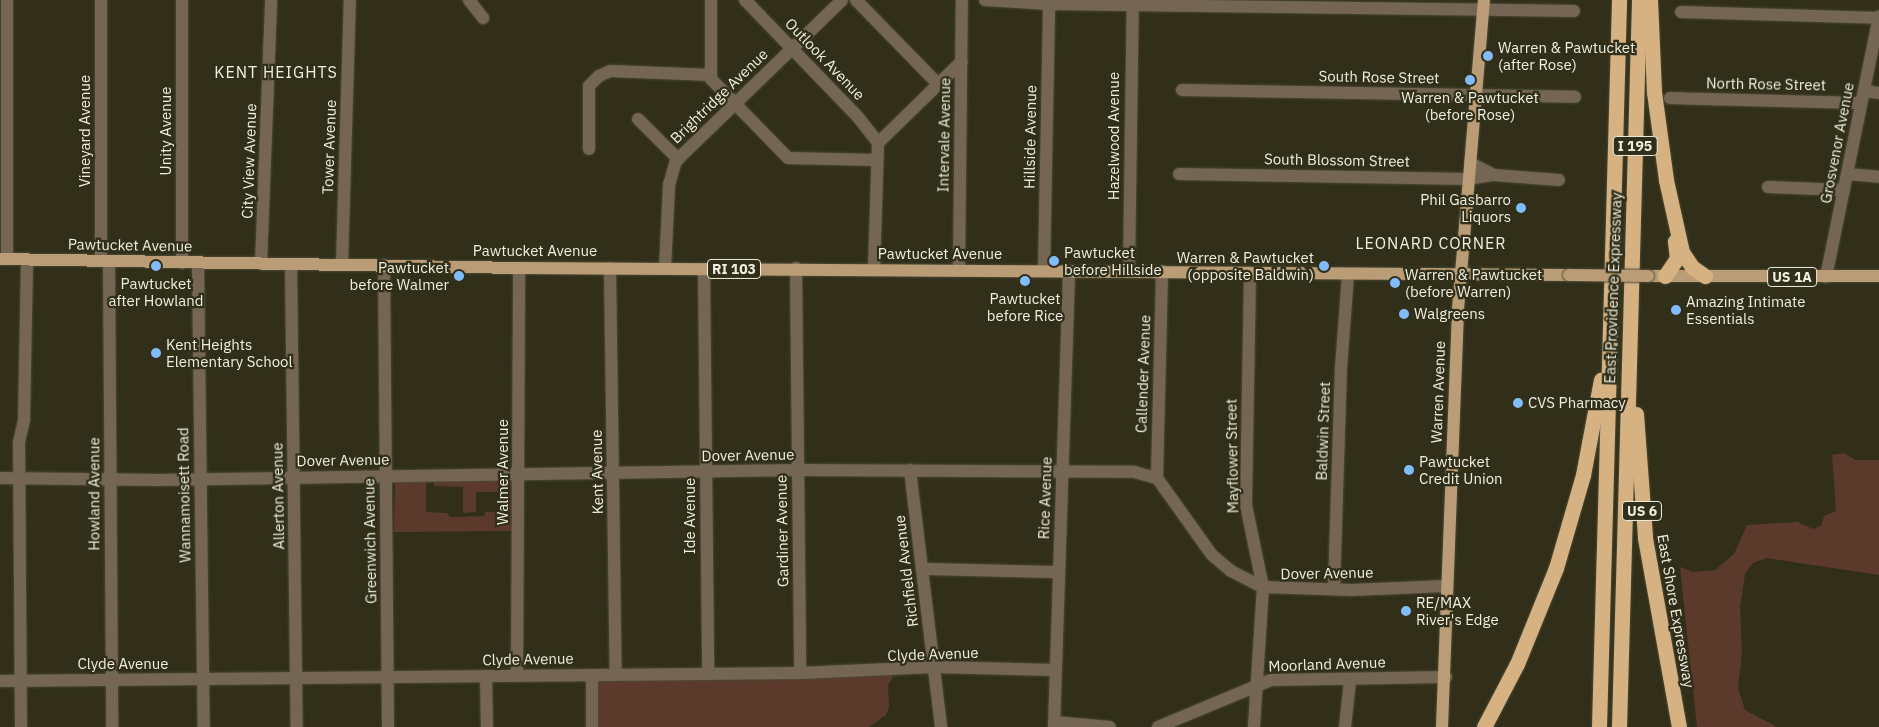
<!DOCTYPE html>
<style>
body{margin:0}
#map{position:relative;width:1879px;height:727px;overflow:hidden;background:#312f19;font-family:"IBM Plex Sans",sans-serif}
div>[style]{position:absolute}
.green>*{inset:0;background:#5c3a2b}
.roads{filter:drop-shadow(0 0 1px #4c4a35) drop-shadow(0 0 1px #4c4a35)}
.minor>*{height:12px;margin:-6px;padding:0 6px;transform-origin:6px;border-radius:6px;background:#746653}
.major>*{height:12px;margin:-6px;padding:0 6px;transform-origin:6px;border-radius:6px;background:#ba9d76}
.highway>*{height:15px;margin:-7.5px;padding:0 7.5px;transform-origin:7.5px;border-radius:7.5px;background:#d6b283}
.bridges{filter:drop-shadow(0 0 1px #4c4a35) drop-shadow(0 0 1px #4c4a35)}
.major-bridge>*{height:12px;margin:-6px;padding:0 6px;transform-origin:6px;border-radius:6px;background:#ba9d76}
.dots>*{width:14px;height:14px;translate:-50% -50%;box-sizing:border-box;border:2px solid #312f19;border-radius:50%}
span{translate:-50% -50%;white-space:nowrap;text-align:center;line-height:1.15;-webkit-text-stroke:4.5px #312f19;paint-order:stroke}
.shield-label span{padding:1px 4px;background:#312f19;border:1px solid;border-radius:4px;-webkit-text-stroke-width:0}
.shield-label{font-size:14px;color:#efeee0;font-weight:700}
.poi-label{font-size:15px;color:#efeee0}
.left{translate:0 -50%;text-align:left}
.right{translate:-100% -50%;text-align:right}
.street-label{font-size:15px;color:#efeee0}
.neighbourhood-label{font-size:16px;color:#efeee0;letter-spacing:1px}
</style>
<div id="map">
<div class="green">
<i style="clip-path:polygon(1844px 453px,1856px 460px,1879px 460px,1879px 575px,1767px 558px,1753px 563px,1745px 574px,1740px 607px,1742px 653px,1738px 688px,1745px 710px,1777px 727px,1697px 727px,1680px 567px,1693px 572px,1715px 570px,1734px 554px,1747px 525px,1797px 522px,1813px 529px,1821px 526px,1824px 516px,1836px 511px,1832px 455px)"></i>
<i style="clip-path:polygon(513px 479px,514px 531px,394px 532px,395px 482px,426px 482px,426px 512px,447px 513px,450px 517px,485px 516px,485px 512px,501px 512px,501px 492px,476px 492px,476px 512px,463px 513px,463px 487px,434px 486px,434px 482px)"></i>
<i style="clip-path:polygon(890px 671px,893px 677px,888px 685px,889px 707px,886px 715px,869px 727px,593px 727px,595px 674px)"></i>
</div>
<div class="roads">
<div class="minor">
<i style="left:7px;top:0;width:259px;rotate:90deg"></i>
<i style="left:101px;top:0;width:261px;rotate:90deg"></i>
<i style="left:469px;top:0;width:23px;rotate:52deg"></i>
<i style="left:711px;top:0;width:79px;rotate:90deg"></i>
<i style="left:711px;top:79px;width:110px;rotate:45.7deg"></i>
<i style="left:788px;top:158px;width:89px;rotate:1.3deg"></i>
<i style="left:745px;top:0;width:163px;rotate:46deg"></i>
<i style="left:858px;top:117px;width:33px;rotate:52deg"></i>
<i style="left:856px;top:0;width:117px;rotate:45.7deg"></i>
<i style="left:985px;top:0;width:64px;rotate:3.6deg"></i>
<i style="left:1049px;top:4px;width:525px;rotate:0.76deg"></i>
<i style="left:1681px;top:12px;width:198px;rotate:1.7deg"></i>
<i style="left:1182px;top:90px;width:393px;rotate:1deg"></i>
<i style="left:1864px;top:91px;width:15px;rotate:8deg"></i>
<i style="left:1670px;top:98px;width:191px;rotate:1.5deg"></i>
<i style="left:638px;top:119px;width:57px;rotate:45deg"></i>
<i style="left:589px;top:149px;width:63px;rotate:-90deg"></i>
<i style="left:589px;top:86px;width:14px;rotate:-45deg"></i>
<i style="left:599px;top:76px;width:12px;rotate:-24deg"></i>
<i style="left:610px;top:71px;width:101px;rotate:2.3deg"></i>
<i style="left:1179px;top:174px;width:289px;rotate:1deg"></i>
<i style="left:1468px;top:179px;width:26px;rotate:-9deg"></i>
<i style="left:1494px;top:175px;width:27px;rotate:-153deg"></i>
<i style="left:1847px;top:174px;width:32px;rotate:5deg"></i>
<i style="left:1494px;top:175px;width:65px;rotate:4.4deg"></i>
<i style="left:1768px;top:187px;width:76px;rotate:2.3deg"></i>
<i style="left:109px;top:262px;width:465px;rotate:89.6deg"></i>
<i style="left:182px;top:263px;width:263px;rotate:-90deg"></i>
<i style="left:198px;top:263px;width:464px;rotate:89.3deg"></i>
<i style="left:261px;top:264px;width:264px;rotate:-87.8deg"></i>
<i style="left:342px;top:264px;width:264px;rotate:-88.3deg"></i>
<i style="left:291px;top:265px;width:462px;rotate:89.3deg"></i>
<i style="left:384px;top:265px;width:462px;rotate:89.5deg"></i>
<i style="left:610px;top:268px;width:407px;rotate:89.2deg"></i>
<i style="left:665px;top:268px;width:83px;rotate:-87.2deg"></i>
<i style="left:669px;top:185px;width:25px;rotate:-74deg"></i>
<i style="left:676px;top:161px;width:231px;rotate:-44.1deg"></i>
<i style="left:796px;top:268px;width:405px;rotate:89.4deg"></i>
<i style="left:704px;top:269px;width:405px;rotate:89.4deg"></i>
<i style="left:874px;top:270px;width:127px;rotate:-88.2deg"></i>
<i style="left:878px;top:143px;width:117px;rotate:-44.3deg"></i>
<i style="left:959px;top:271px;width:271px;rotate:-89.4deg"></i>
<i style="left:1044px;top:271px;width:267px;rotate:-88.9deg"></i>
<i style="left:1129px;top:271px;width:271px;rotate:-89.2deg"></i>
<i style="left:1250px;top:274px;width:231px;rotate:91deg"></i>
<i style="left:1246px;top:505px;width:84px;rotate:78.3deg"></i>
<i style="left:1263px;top:587px;width:140px;rotate:93.7deg"></i>
<i style="left:1826px;top:277px;width:266px;rotate:-78.5deg"></i>
<i style="left:910px;top:470px;width:259px;rotate:83.1deg"></i>
<i style="left:0;top:478px;width:158px;rotate:0.7deg"></i>
<i style="left:158px;top:480px;width:639px;rotate:-0.9deg"></i>
<i style="left:797px;top:470px;width:337px;rotate:0.3deg"></i>
<i style="left:1134px;top:472px;width:24px;rotate:15deg"></i>
<i style="left:1157px;top:478px;width:95px;rotate:54.5deg"></i>
<i style="left:1212px;top:555px;width:25px;rotate:40deg"></i>
<i style="left:1231px;top:571px;width:36px;rotate:27deg"></i>
<i style="left:1263px;top:587px;width:89px;rotate:1.9deg"></i>
<i style="left:1352px;top:590px;width:94px;rotate:-2.4deg"></i>
<i style="left:1157px;top:478px;width:207px;rotate:-88.6deg"></i>
<i style="left:922px;top:569px;width:136px;rotate:1.3deg"></i>
<i style="left:1334px;top:589px;width:221px;rotate:-88.2deg"></i>
<i style="left:1341px;top:368px;width:94px;rotate:-85.7deg"></i>
<i style="left:592px;top:675px;width:52px;rotate:90deg"></i>
<i style="left:486px;top:676px;width:51px;rotate:88.9deg"></i>
<i style="left:517px;top:676px;width:408px;rotate:-89.7deg"></i>
<i style="left:0;top:681px;width:800px;rotate:-0.57deg"></i>
<i style="left:800px;top:673px;width:134px;rotate:-2.6deg"></i>
<i style="left:934px;top:667px;width:122px;rotate:1.4deg"></i>
<i style="left:1054px;top:722px;width:56px;rotate:5.1deg"></i>
<i style="left:21px;top:727px;width:285px;rotate:-90.4deg"></i>
<i style="left:19px;top:442px;width:23px;rotate:-77deg"></i>
<i style="left:24px;top:420px;width:161px;rotate:-88.9deg"></i>
<i style="left:1054px;top:727px;width:456px;rotate:-88.1deg"></i>
<i style="left:1158px;top:727px;width:122px;rotate:-22.6deg"></i>
<i style="left:1271px;top:680px;width:175px;rotate:-1deg"></i>
<i style="left:1345px;top:727px;width:46px;rotate:-83.8deg"></i>
</div>
<div class="major">
<i style="left:0;top:259px;width:519px;rotate:0.99deg"></i>
<i style="left:519px;top:268px;width:1050px;rotate:0.38deg"></i>
<i style="left:1648px;top:276px;width:231px"></i>
<i style="left:1442px;top:727px;width:418px;rotate:-87.8deg"></i>
<i style="left:1458px;top:309px;width:310px;rotate:-85.2deg"></i>
</div>
<div class="highway">
<i style="left:1650px;top:0;width:92px;rotate:87.5deg"></i>
<i style="left:1654px;top:92px;width:89px;rotate:82.2deg"></i>
<i style="left:1666px;top:180px;width:74px;rotate:77.5deg"></i>
<i style="left:1682px;top:252px;width:18px;rotate:56deg"></i>
<i style="left:1692px;top:267px;width:16px;rotate:35deg"></i>
<i style="left:1665px;top:276px;width:22px;rotate:-56deg"></i>
<i style="left:1677px;top:258px;width:17px;rotate:-97deg"></i>
<i style="left:1636px;top:414px;width:124px;rotate:85.8deg"></i>
<i style="left:1645px;top:538px;width:192px;rotate:79.8deg"></i>
<i style="left:1484px;top:727px;width:71px;rotate:-62.4deg"></i>
<i style="left:1517px;top:664px;width:104px;rotate:-67.9deg"></i>
<i style="left:1556px;top:568px;width:97px;rotate:-73.8deg"></i>
<i style="left:1583px;top:475px;width:97px;rotate:-79.3deg"></i>
<i style="left:1599px;top:727px;width:727px;rotate:-88.42deg"></i>
<i style="left:1619px;top:727px;width:727px;rotate:-88.42deg"></i>
</div>
</div>
<div class="bridges">
<div class="major-bridge">
<i style="left:1569px;top:275px;width:79px;rotate:0.7deg"></i>
</div>
</div>
<div class="dots">
<i style="left:1488px;top:56px;background:#81bcfa"></i>
<i style="left:1470px;top:80px;background:#81bcfa"></i>
<i style="left:1521px;top:208px;background:#81bcfa"></i>
<i style="left:1054px;top:261px;background:#81bcfa"></i>
<i style="left:156px;top:266px;background:#81bcfa"></i>
<i style="left:1324px;top:266px;background:#81bcfa"></i>
<i style="left:459px;top:276px;background:#81bcfa"></i>
<i style="left:1025px;top:281px;background:#81bcfa"></i>
<i style="left:1395px;top:283px;background:#81bcfa"></i>
<i style="left:1676px;top:310px;background:#81bcfa"></i>
<i style="left:1404px;top:314px;background:#81bcfa"></i>
<i style="left:156px;top:353px;background:#81bcfa"></i>
<i style="left:1518px;top:403px;background:#81bcfa"></i>
<i style="left:1409px;top:470px;background:#81bcfa"></i>
<i style="left:1406px;top:611px;background:#81bcfa"></i>
</div>
<div class="shield-label">
<span style="left:1635px;top:146px">I 195</span>
<span style="left:734px;top:269px">RI 103</span>
<span style="left:1792px;top:277px">US 1A</span>
<span style="left:1642px;top:511px">US 6</span>
</div>
<div class="poi-label">
<span class="left" style="left:1498px;top:56px">Warren &amp; Pawtucket<br>(after Rose)</span>
<span style="left:1470px;top:106px">Warren &amp; Pawtucket<br>(before Rose)</span>
<span class="right" style="left:1511px;top:208px">Phil Gasbarro<br>Liquors</span>
<span class="left" style="left:1064px;top:261px">Pawtucket<br>before Hillside</span>
<span class="right" style="left:1314px;top:266px">Warren &amp; Pawtucket<br>(opposite Baldwin)</span>
<span class="right" style="left:449px;top:276px">Pawtucket<br>before Walmer</span>
<span class="left" style="left:1405px;top:283px">Warren &amp; Pawtucket<br>(before Warren)</span>
<span style="left:156px;top:292px">Pawtucket<br>after Howland</span>
<span style="left:1025px;top:307px">Pawtucket<br>before Rice</span>
<span class="left" style="left:1686px;top:310px">Amazing Intimate<br>Essentials</span>
<span class="left" style="left:1414px;top:314px">Walgreens</span>
<span class="left" style="left:166px;top:353px">Kent Heights<br>Elementary School</span>
<span class="left" style="left:1528px;top:403px">CVS Pharmacy</span>
<span class="left" style="left:1419px;top:470px">Pawtucket<br>Credit Union</span>
<span class="left" style="left:1416px;top:611px">RE/MAX<br>River's Edge</span>
</div>
<div class="street-label">
<span style="left:825px;top:59px;rotate:46deg">Outlook Avenue</span>
<span style="left:1379px;top:77px;rotate:1deg">South Rose Street</span>
<span style="left:1766px;top:84px;rotate:1deg">North Rose Street</span>
<span style="left:719px;top:96px;rotate:-44deg">Brightridge Avenue</span>
<span style="left:85px;top:131px;rotate:-90deg">Vineyard Avenue</span>
<span style="left:166px;top:131px;rotate:-90deg">Unity Avenue</span>
<span style="left:944px;top:135px;rotate:-89deg">Intervale Avenue</span>
<span style="left:1114px;top:136px;rotate:-90deg">Hazelwood Avenue</span>
<span style="left:1030px;top:137px;rotate:-89deg">Hillside Avenue</span>
<span style="left:1837px;top:143px;rotate:-79deg">Grosvenor Avenue</span>
<span style="left:329px;top:147px;rotate:-88deg">Tower Avenue</span>
<span style="left:1337px;top:160px;rotate:1deg">South Blossom Street</span>
<span style="left:249px;top:161px;rotate:-88deg">City View Avenue</span>
<span style="left:130px;top:245px;rotate:1deg">Pawtucket Avenue</span>
<span style="left:535px;top:251px">Pawtucket Avenue</span>
<span style="left:940px;top:254px">Pawtucket Avenue</span>
<span style="left:1613px;top:288px;rotate:-88deg">East Providence Expressway</span>
<span style="left:1143px;top:374px;rotate:-88deg">Callender Avenue</span>
<span style="left:1438px;top:392px;rotate:-88deg">Warren Avenue</span>
<span style="left:1323px;top:431px;rotate:-88deg">Baldwin Street</span>
<span style="left:748px;top:455px;rotate:-1deg">Dover Avenue</span>
<span style="left:1232px;top:456px;rotate:-91deg">Mayflower Street</span>
<span style="left:343px;top:460px;rotate:-1deg">Dover Avenue</span>
<span style="left:503px;top:472px;rotate:-90deg">Walmer Avenue</span>
<span style="left:597px;top:472px;rotate:-91deg">Kent Avenue</span>
<span style="left:94px;top:494px;rotate:-90deg">Howland Avenue</span>
<span style="left:184px;top:495px;rotate:-91deg">Wannamoisett Road</span>
<span style="left:278px;top:496px;rotate:-91deg">Allerton Avenue</span>
<span style="left:1045px;top:498px;rotate:-88deg">Rice Avenue</span>
<span style="left:690px;top:516px;rotate:-90deg">Ide Avenue</span>
<span style="left:782px;top:531px;rotate:-91deg">Gardiner Avenue</span>
<span style="left:370px;top:541px;rotate:-91deg">Greenwich Avenue</span>
<span style="left:906px;top:571px;rotate:-97deg">Richfield Avenue</span>
<span style="left:1327px;top:573px;rotate:-1deg">Dover Avenue</span>
<span style="left:1676px;top:611px;rotate:80deg">East Shore Expressway</span>
<span style="left:933px;top:654px;rotate:-2deg">Clyde Avenue</span>
<span style="left:528px;top:659px;rotate:-1deg">Clyde Avenue</span>
<span style="left:123px;top:664px">Clyde Avenue</span>
<span style="left:1327px;top:664px;rotate:-2deg">Moorland Avenue</span>
</div>
<div class="neighbourhood-label">
<span style="left:276px;top:72px">KENT HEIGHTS</span>
<span style="left:1431px;top:243px">LEONARD CORNER</span>
</div>
</div>
